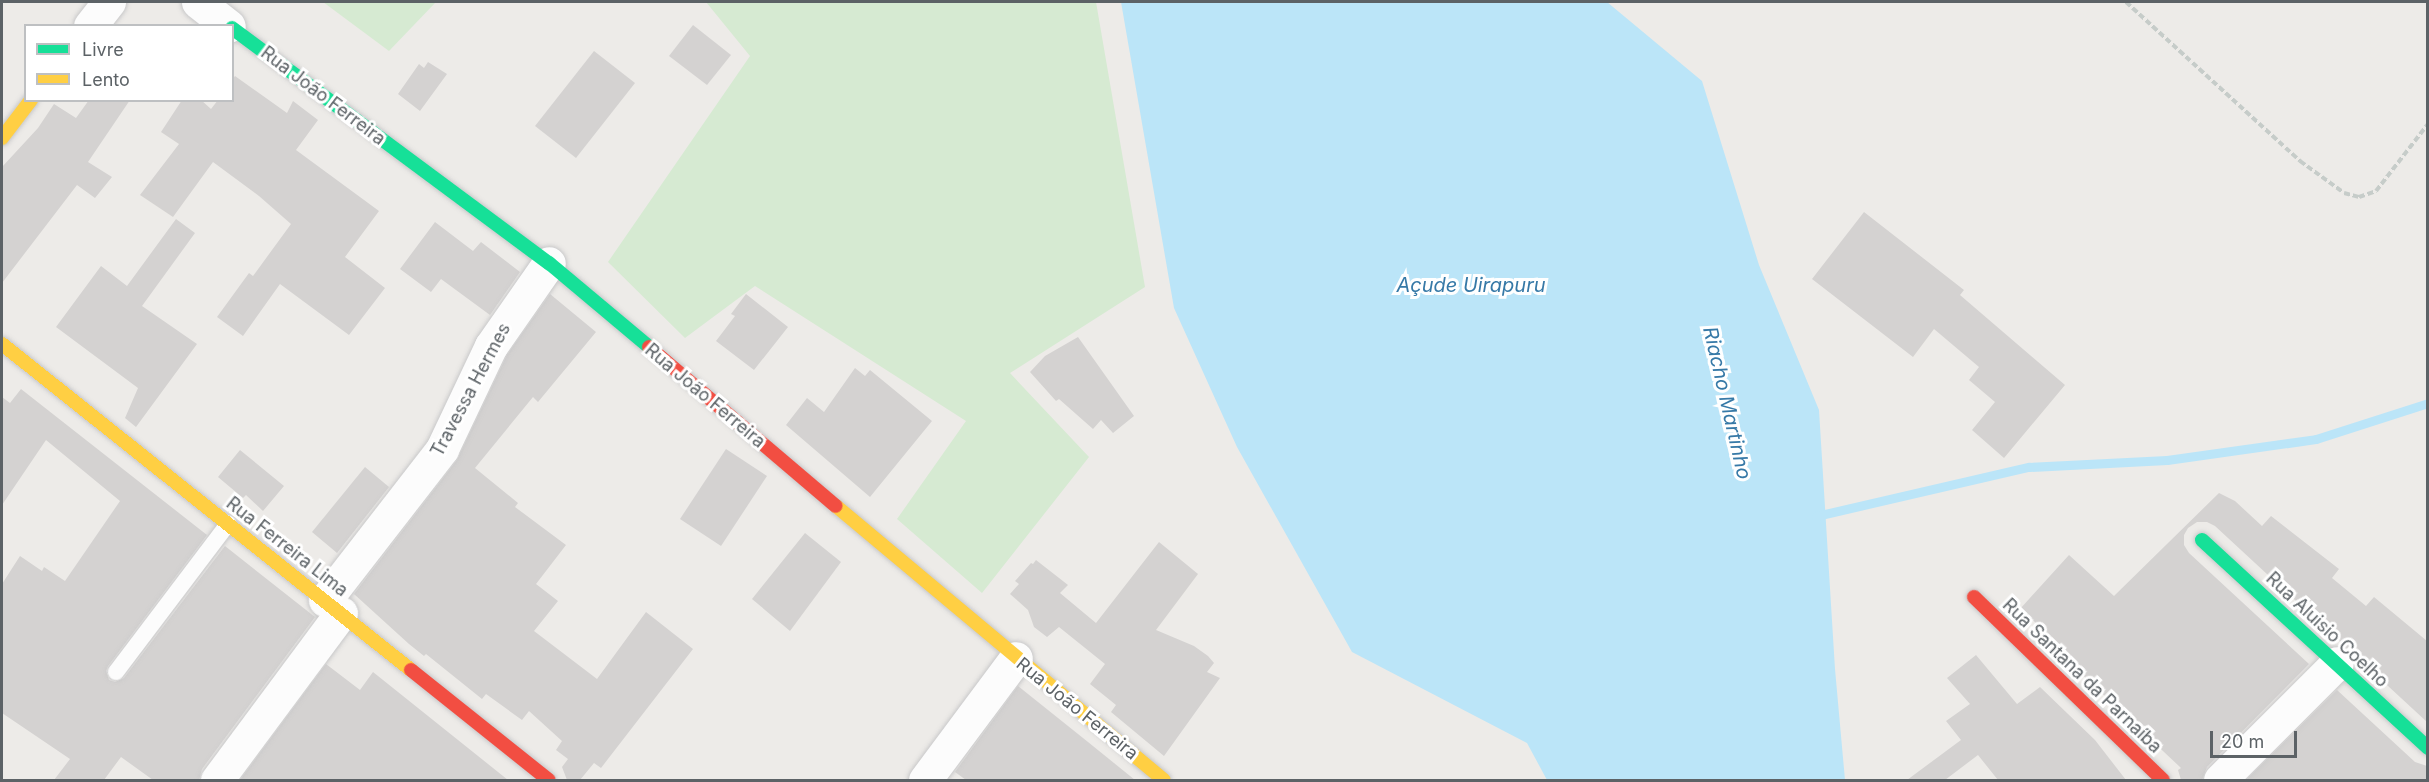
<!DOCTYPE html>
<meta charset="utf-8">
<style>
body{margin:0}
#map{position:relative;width:2429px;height:782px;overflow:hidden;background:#edebe8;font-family:Inter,sans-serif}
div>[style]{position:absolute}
.green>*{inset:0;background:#d6ead2}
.water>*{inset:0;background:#bbe5f8}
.stream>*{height:9px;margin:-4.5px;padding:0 4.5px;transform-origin:4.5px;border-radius:4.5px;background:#bbe5f8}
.building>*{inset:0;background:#d4d2d1}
.path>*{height:4px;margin-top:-2px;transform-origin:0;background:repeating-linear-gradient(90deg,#c6ccc9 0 6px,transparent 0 9px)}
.roads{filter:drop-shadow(0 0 2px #c8c8c9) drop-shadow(0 0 2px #c8c8c9)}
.lane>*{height:16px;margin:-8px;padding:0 8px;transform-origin:8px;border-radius:8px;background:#fcfcfc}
.street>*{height:33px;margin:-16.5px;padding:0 16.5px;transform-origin:16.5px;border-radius:16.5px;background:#fcfcfc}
.fast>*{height:14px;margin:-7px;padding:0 7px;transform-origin:7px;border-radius:7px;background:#16e098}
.slow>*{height:14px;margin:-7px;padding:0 7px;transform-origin:7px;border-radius:7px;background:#ffcf43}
.jam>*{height:14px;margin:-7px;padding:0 7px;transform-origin:7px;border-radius:7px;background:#f24e42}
span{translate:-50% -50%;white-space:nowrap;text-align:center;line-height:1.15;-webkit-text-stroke:6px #fff;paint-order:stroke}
.street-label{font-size:18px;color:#5c6266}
.water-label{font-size:20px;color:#3679a7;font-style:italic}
.frame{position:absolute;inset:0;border:3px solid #5c6266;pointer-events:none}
.legend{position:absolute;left:24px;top:24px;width:210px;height:78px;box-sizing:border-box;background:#fff;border:2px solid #bec0c2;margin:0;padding:8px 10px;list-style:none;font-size:18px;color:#5c6266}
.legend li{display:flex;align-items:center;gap:12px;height:30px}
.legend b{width:30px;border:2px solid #bec0c2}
.scale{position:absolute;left:2210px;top:731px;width:87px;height:27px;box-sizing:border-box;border:3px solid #5c6266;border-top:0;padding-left:8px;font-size:18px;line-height:21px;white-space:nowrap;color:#5c6266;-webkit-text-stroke:4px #fff;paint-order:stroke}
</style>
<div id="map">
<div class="green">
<i style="clip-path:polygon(323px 2px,436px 2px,389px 51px)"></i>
<i style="clip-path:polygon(706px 2px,1096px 2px,1145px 287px,1010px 373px,1089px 457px,982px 593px,897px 519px,966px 421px,755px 286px,685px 338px,608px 262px,750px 56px)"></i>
</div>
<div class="water">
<i style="clip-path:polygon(1121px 2px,1607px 2px,1702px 81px,1759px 265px,1819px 410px,1835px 669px,1845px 780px,1547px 780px,1527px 743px,1352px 652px,1237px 447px,1174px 308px)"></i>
</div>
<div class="stream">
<i style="left:1816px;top:516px;width:219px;rotate:-13deg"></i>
<i style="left:2029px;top:467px;width:138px;rotate:-2.9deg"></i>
<i style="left:2167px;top:460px;width:150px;rotate:-8deg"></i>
<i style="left:2316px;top:439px;width:118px;rotate:-17.8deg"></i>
</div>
<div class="building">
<i style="clip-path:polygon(693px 25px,731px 55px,707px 85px,669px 56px)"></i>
<i style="clip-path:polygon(594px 51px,635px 83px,576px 158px,535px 126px)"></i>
<i style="clip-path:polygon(428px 62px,447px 74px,420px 111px,398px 94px,419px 64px,424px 68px)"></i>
<i style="clip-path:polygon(235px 76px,287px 113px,293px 101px,318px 120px,296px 150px,379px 211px,345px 257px,385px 288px,349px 335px,280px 284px,243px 336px,217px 317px,249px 273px,253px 276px,291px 224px,259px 196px,213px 162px,173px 217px,140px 195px,179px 144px,161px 132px,182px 100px,201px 100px,211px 109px,218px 100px,232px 100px,232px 80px)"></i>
<i style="clip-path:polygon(89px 100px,130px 100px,88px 162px,112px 177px,95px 198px,77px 185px,2px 283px,2px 167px,38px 128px,54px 104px,76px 118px)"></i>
<i style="clip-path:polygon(1864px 212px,1964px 290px,1960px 295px,2065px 385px,2004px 458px,1972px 430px,1995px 402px,1969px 380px,1979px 367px,1934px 329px,1913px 357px,1812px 279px)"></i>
<i style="clip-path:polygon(176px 219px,195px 233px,142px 306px,197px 344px,136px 427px,125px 418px,138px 388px,56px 327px,101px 266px,127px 286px)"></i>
<i style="clip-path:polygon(435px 222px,473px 251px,481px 242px,520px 272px,490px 315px,441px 279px,431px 292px,400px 269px)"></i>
<i style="clip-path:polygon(550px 294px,596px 332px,538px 402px,533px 397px,475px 468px,518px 503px,515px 507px,566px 545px,536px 584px,558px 601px,534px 631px,597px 679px,646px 612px,693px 649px,601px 768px,594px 763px,580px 780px,567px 780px,562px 767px,568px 759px,556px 750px,562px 741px,529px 711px,522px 720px,486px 694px,482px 699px,426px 654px,424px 656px,409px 644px,354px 594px,457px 460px,507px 355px)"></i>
<i style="clip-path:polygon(746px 294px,788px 327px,754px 370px,716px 341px,735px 316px,731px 314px)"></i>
<i style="clip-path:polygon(1078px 337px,1134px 416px,1113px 433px,1101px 420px,1093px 429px,1059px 399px,1056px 401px,1030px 372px,1045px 356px)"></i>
<i style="clip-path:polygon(855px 368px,865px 376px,870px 370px,932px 421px,870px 497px,786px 425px,807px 398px,824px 412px)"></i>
<i style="clip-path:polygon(21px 389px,207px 535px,108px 666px,106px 671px,109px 680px,115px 682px,124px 678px,225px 546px,315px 617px,202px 769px,199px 780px,153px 780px,121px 757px,104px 780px,54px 780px,70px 759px,2px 713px,2px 584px,20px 556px,42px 571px,44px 567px,65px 581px,120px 501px,46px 440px,2px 505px,2px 397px,10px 403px)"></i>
<i style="clip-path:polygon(726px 449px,767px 476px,721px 546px,680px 519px)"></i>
<i style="clip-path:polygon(240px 450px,284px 486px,263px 511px,246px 495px,243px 498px,218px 477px)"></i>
<i style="clip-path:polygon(365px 467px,389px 487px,337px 553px,312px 532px)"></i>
<i style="clip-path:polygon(2219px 493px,2235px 501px,2262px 526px,2271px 516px,2339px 569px,2332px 578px,2366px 606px,2374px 597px,2427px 641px,2427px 722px,2215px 526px,2207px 522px,2197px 522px,2188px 528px,2184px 535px,2184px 545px,2189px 553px,2309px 664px,2207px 767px,2202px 780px,2181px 780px,2178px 770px,2181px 768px,2039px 634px,2043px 629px,2020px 609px,2069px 555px,2114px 596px)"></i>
<i style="clip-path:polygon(805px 533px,841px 562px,790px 631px,752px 599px)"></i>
<i style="clip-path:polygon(1159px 542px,1198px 574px,1156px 630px,1194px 646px,1208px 656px,1214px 663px,1207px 672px,1220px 678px,1164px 756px,1111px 712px,1116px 705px,1090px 684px,1105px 664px,1059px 627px,1047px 637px,1034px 627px,1028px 610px,1010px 594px,1019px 584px,1015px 581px,1031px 563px,1033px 564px,1036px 560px,1068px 585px,1060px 593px,1096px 623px)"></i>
<i style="clip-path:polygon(1976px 655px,2017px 704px,2040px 687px,2095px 740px,2126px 780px,1998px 780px,1978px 755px,1945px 780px,1907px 780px,1961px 740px,1946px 721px,1970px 704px,1947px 678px)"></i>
<i style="clip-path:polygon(326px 664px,360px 690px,373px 672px,508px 780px,240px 780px)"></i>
<i style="clip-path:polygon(1018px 686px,1088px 742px,1135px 780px,966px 780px,955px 772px)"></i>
<i style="clip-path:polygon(2337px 690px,2415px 762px,2427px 766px,2427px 780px,2246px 780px)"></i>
</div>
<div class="path">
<i style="left:2126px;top:2px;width:236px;rotate:42.4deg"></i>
<i style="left:2300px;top:161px;width:54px;rotate:36deg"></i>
<i style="left:2344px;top:193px;width:16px;rotate:15deg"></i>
<i style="left:2359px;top:197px;width:18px;rotate:-19deg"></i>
<i style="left:2376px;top:191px;width:85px;rotate:-52.2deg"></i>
</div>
<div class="roads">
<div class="lane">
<i style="left:116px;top:672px;width:186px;rotate:-52.9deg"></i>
</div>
<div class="street">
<i style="left:198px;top:2px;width:39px;rotate:38deg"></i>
<i style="left:90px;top:26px;width:31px;rotate:-52deg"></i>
<i style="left:325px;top:600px;width:191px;rotate:-52.2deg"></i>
<i style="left:442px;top:449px;width:114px;rotate:-64.6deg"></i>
<i style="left:491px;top:346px;width:101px;rotate:-55.1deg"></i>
<i style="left:217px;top:780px;width:208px;rotate:-53.4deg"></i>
<i style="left:925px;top:780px;width:152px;rotate:-53.3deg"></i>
<i style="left:2220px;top:780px;width:165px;rotate:-45deg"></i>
</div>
<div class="fast">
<i style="left:232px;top:28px;width:395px;rotate:36.6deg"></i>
<i style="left:549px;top:263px;width:131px;rotate:40deg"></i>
<i style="left:2202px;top:540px;width:307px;rotate:42.6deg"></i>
</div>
<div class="slow">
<i style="left:2px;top:138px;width:48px;rotate:-52.7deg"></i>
<i style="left:2px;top:344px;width:523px;rotate:38.56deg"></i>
<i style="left:836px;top:506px;width:427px;rotate:39.9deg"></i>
</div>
<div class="jam">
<i style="left:649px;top:347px;width:245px;rotate:40.4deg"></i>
<i style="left:1974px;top:597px;width:263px;rotate:44.1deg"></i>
<i style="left:411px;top:670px;width:176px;rotate:38.6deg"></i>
</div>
</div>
<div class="street-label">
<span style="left:323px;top:96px;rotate:37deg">Rua João Ferreira</span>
<span style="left:471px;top:390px;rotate:-62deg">Travessa Hermes</span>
<span style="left:705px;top:396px;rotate:40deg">Rua João Ferreira</span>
<span style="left:287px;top:547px;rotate:38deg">Rua Ferreira Lima</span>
<span style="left:2327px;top:630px;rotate:43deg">Rua Aluisio Coelho</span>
<span style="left:2082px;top:676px;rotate:44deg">Rua Santana da Parnaíba</span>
<span style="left:1077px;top:709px;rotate:39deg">Rua João Ferreira</span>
</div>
<div class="water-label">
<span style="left:1471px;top:285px">Açude Uirapuru</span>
<span style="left:1727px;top:403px;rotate:77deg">Riacho Martinho</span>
</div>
<div class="frame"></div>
<ul class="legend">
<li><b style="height:8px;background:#16e098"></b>Livre</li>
<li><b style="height:8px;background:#ffcf43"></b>Lento</li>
</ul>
<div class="scale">20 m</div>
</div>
